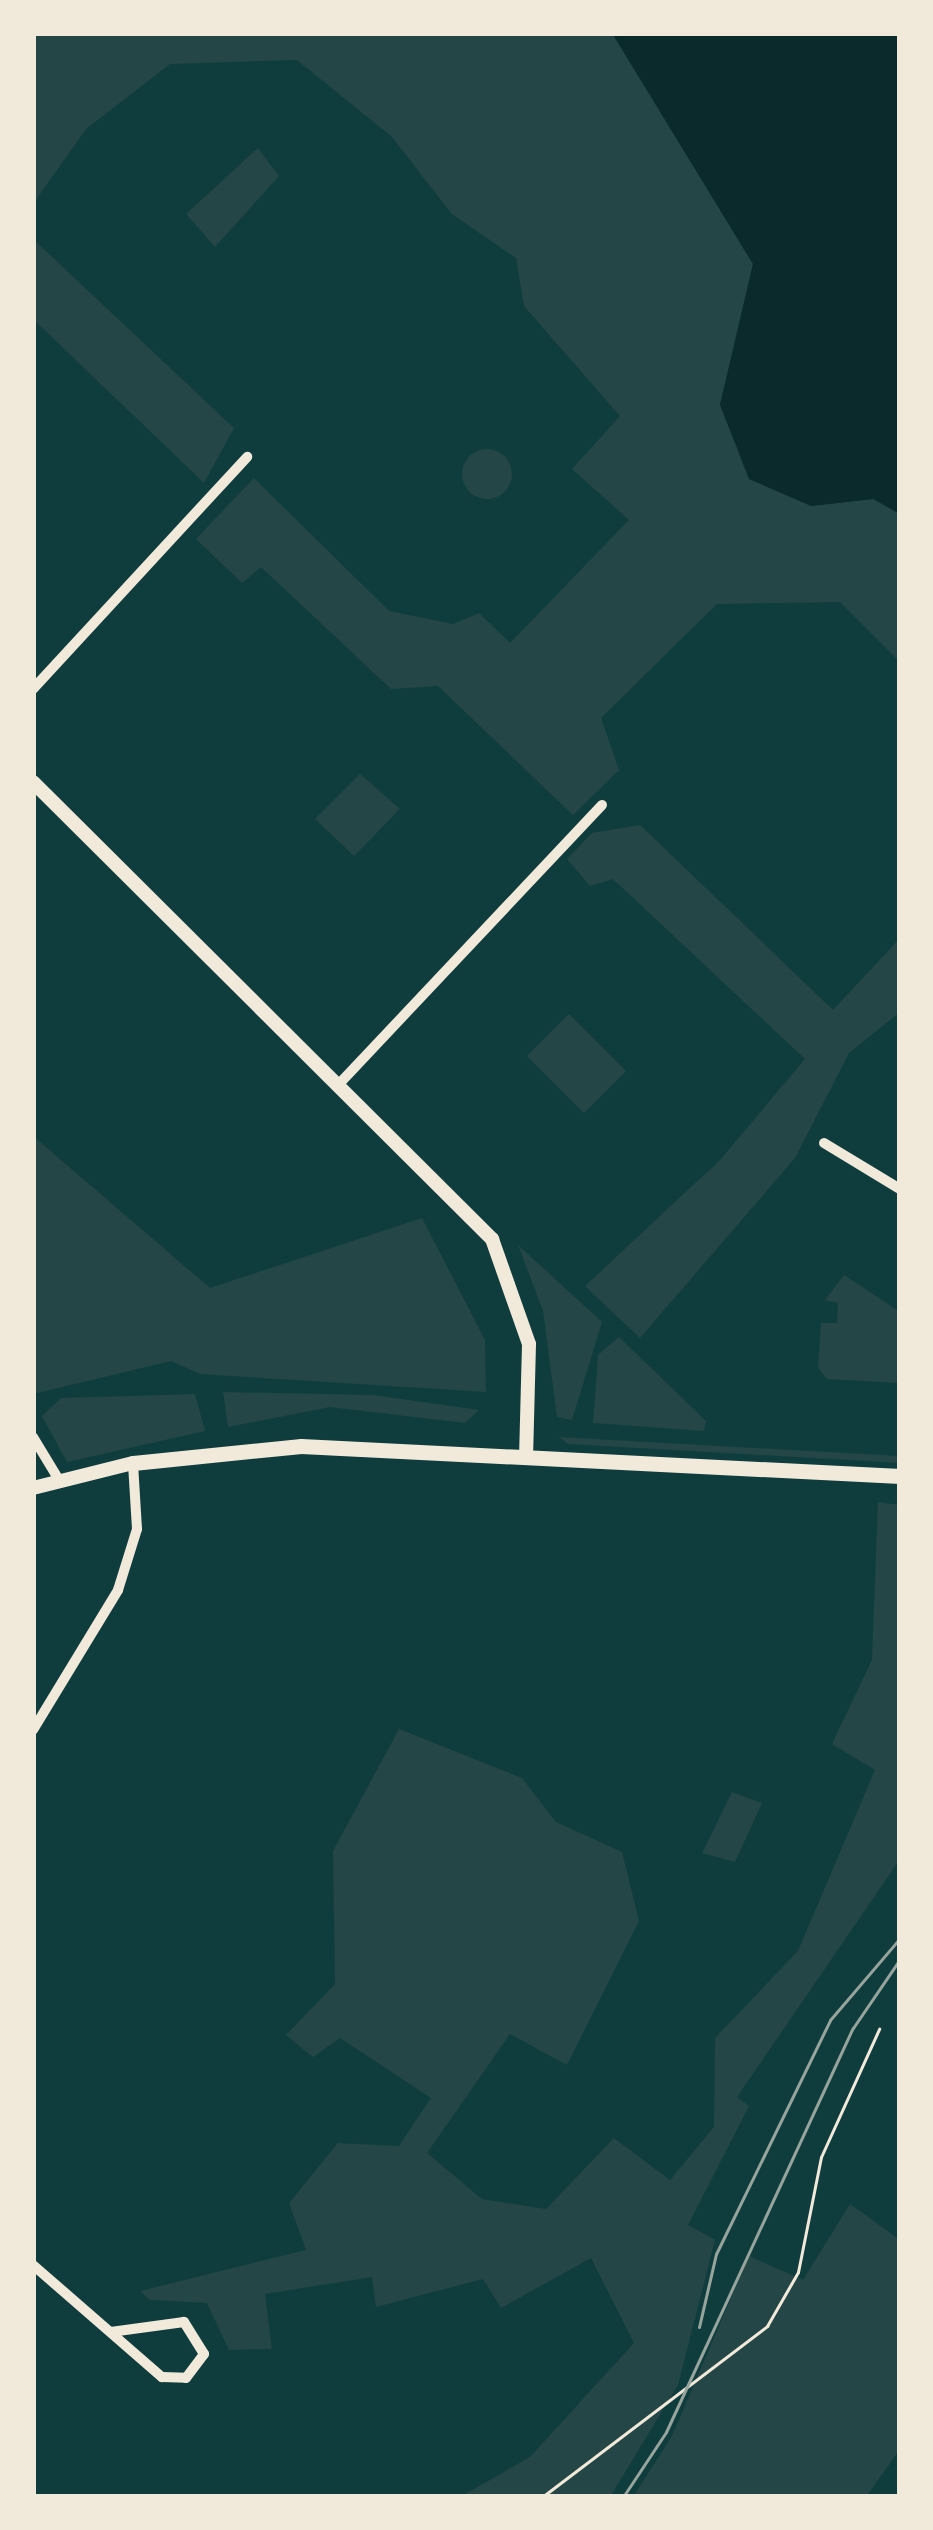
<!DOCTYPE html>
<style>
body{margin:0}
#map{position:relative;width:933px;height:2530px;overflow:hidden;background:#0f3d3e;font-family:"IBM Plex Serif",serif}
div>[style]{position:absolute}
.green>*{inset:0;background:#244646}
.round{border-radius:50%}
.water>*{inset:0;background:#0a2a2b}
.path>*{height:3px;margin:-1.5px;padding:0 1.5px;transform-origin:1.5px;border-radius:1.5px;background:#f1e9da}
.minor>*{height:10px;margin:-5px;padding:0 5px;transform-origin:5px;border-radius:5px;background:#f1e9da}
.tertiary>*{height:14px;margin:-7px;padding:0 7px;transform-origin:7px;border-radius:7px;background:#f1e9da}
.secondary>*{height:15px;margin:-7.5px;padding:0 7.5px;transform-origin:7.5px;border-radius:7.5px;background:#f1e9da}
.tram>*{height:3px;margin:-1.5px;padding:0 1.5px;transform-origin:1.5px;border-radius:1.5px;background:#97a49c}
span{translate:-50% -50%;white-space:nowrap;text-align:center;line-height:1.15;-webkit-text-stroke:12px #f1e9da;paint-order:stroke}
.frame{position:absolute;inset:0;border:36px solid #f1e9da;pointer-events:none}
</style>
<div id="map">
<div class="green">
<i style="clip-path:polygon(33px 33px,612px 33px,753px 264px,720px 405px,811px 506px,873px 499px,900px 514px,900px 662px,840px 602px,717px 604px,601px 718px,619px 770px,573px 815px,438px 686px,391px 689px,261px 567px,242px 583px,196px 539px,254px 478px,389px 611px,453px 624px,479px 613px,510px 643px,629px 520px,572px 469px,620px 416px,524px 306px,516px 258px,452px 214px,391px 136px,297px 60px,170px 64px,86px 129px,33px 204px)"></i>
<i style="clip-path:polygon(258px 148px,279px 176px,215px 247px,186px 214px)"></i>
<i style="clip-path:polygon(33px 239px,234px 428px,204px 483px,33px 319px)"></i>
<i class="round" style="left:462px;top:449px;width:50px;height:50px"></i>
<i style="clip-path:polygon(360px 774px,400px 809px,354px 856px,315px 819px)"></i>
<i style="clip-path:polygon(640px 825px,833px 1010px,900px 938px,900px 1012px,849px 1053px,795px 1158px,640px 1338px,585px 1286px,720px 1160px,805px 1059px,613px 879px,590px 886px,567px 859px,592px 833px)"></i>
<i style="clip-path:polygon(569px 1014px,626px 1071px,584px 1113px,527px 1056px)"></i>
<i style="clip-path:polygon(33px 1136px,210px 1288px,422px 1218px,485px 1340px,486px 1392px,200px 1374px,171px 1361px,33px 1394px)"></i>
<i style="clip-path:polygon(518px 1245px,602px 1322px,572px 1420px,557px 1417px,543px 1311px)"></i>
<i style="clip-path:polygon(844px 1275px,900px 1312px,900px 1383px,827px 1379px,818px 1368px,821px 1323px,837px 1323px,838px 1303px,825px 1300px)"></i>
<i style="clip-path:polygon(619px 1337px,706px 1421px,704px 1431px,593px 1423px,598px 1355px)"></i>
<i style="clip-path:polygon(223px 1392px,373px 1395px,479px 1410px,465px 1423px,330px 1407px,228px 1427px)"></i>
<i style="clip-path:polygon(195px 1394px,205px 1431px,67px 1462px,42px 1416px,61px 1398px)"></i>
<i style="clip-path:polygon(559px 1437px,900px 1456px,900px 1463px,568px 1444px)"></i>
<i style="clip-path:polygon(878px 1502px,900px 1505px,900px 1859px,737px 2097px,749px 2106px,688px 2225px,715px 2240px,678px 2385px,610px 2497px,460px 2497px,530px 2457px,634px 2343px,591px 2258px,501px 2308px,483px 2279px,376px 2307px,372px 2277px,265px 2294px,272px 2349px,229px 2350px,207px 2303px,150px 2300px,140px 2291px,306px 2250px,289px 2203px,338px 2143px,399px 2146px,431px 2098px,340px 2038px,313px 2057px,286px 2035px,335px 1984px,333px 1851px,399px 1729px,522px 1778px,556px 1822px,622px 1852px,639px 1921px,567px 2065px,510px 2034px,427px 2153px,482px 2199px,546px 2209px,614px 2138px,670px 2180px,714px 2127px,715px 2038px,798px 1951px,875px 1770px,832px 1744px,872px 1660px)"></i>
<i style="clip-path:polygon(732px 1792px,762px 1803px,735px 1862px,702px 1853px)"></i>
<i style="clip-path:polygon(850px 2204px,900px 2240px,900px 2449px,866px 2497px,633px 2497px,672px 2436px,749px 2256px,803px 2280px)"></i>
</div>
<div class="water">
<i style="clip-path:polygon(612px 33px,900px 33px,900px 514px,873px 499px,811px 506px,749px 479px,720px 405px,753px 264px)"></i>
</div>
<div class="path">
<i style="left:542px;top:2497px;width:283px;rotate:-37.2deg"></i>
<i style="left:767px;top:2326px;width:62px;rotate:-60.1deg"></i>
<i style="left:798px;top:2272px;width:117px;rotate:-78.7deg"></i>
<i style="left:821px;top:2157px;width:141px;rotate:-65.6deg"></i>
</div>
<div class="minor">
<i style="left:33px;top:689px;width:316px;rotate:-47.3deg"></i>
<i style="left:340px;top:1083px;width:382px;rotate:-46.7deg"></i>
<i style="left:824px;top:1143px;width:89px;rotate:31.2deg"></i>
<i style="left:33px;top:1437px;width:50px;rotate:58.8deg"></i>
<i style="left:33px;top:1730px;width:164px;rotate:-58.7deg"></i>
<i style="left:118px;top:1590px;width:64px;rotate:-72.7deg"></i>
<i style="left:137px;top:1529px;width:66px;rotate:-93.5deg"></i>
<i style="left:33px;top:2265px;width:171px;rotate:41deg"></i>
<i style="left:162px;top:2377px;width:24px;rotate:2deg"></i>
<i style="left:186px;top:2378px;width:30px;rotate:-53deg"></i>
<i style="left:204px;top:2354px;width:38px;rotate:-122deg"></i>
<i style="left:184px;top:2322px;width:74px;rotate:172.2deg"></i>
</div>
<div class="tertiary">
<i style="left:33px;top:782px;width:648px;rotate:44.87deg"></i>
<i style="left:492px;top:1239px;width:111px;rotate:70.6deg"></i>
<i style="left:529px;top:1344px;width:112px;rotate:91.5deg"></i>
<i style="left:33px;top:1488px;width:103px;rotate:-14deg"></i>
</div>
<div class="secondary">
<i style="left:133px;top:1463px;width:169px;rotate:-5.8deg"></i>
<i style="left:301px;top:1446px;width:600px;rotate:2.87deg"></i>
</div>
<div class="tram">
<i style="left:699px;top:2327px;width:75px;rotate:-76.9deg"></i>
<i style="left:716px;top:2254px;width:260px;rotate:-64deg"></i>
<i style="left:830px;top:2020px;width:108px;rotate:-49.5deg"></i>
<i style="left:623px;top:2497px;width:78px;rotate:-56.5deg"></i>
<i style="left:666px;top:2432px;width:445px;rotate:-65.2deg"></i>
<i style="left:853px;top:2028px;width:83px;rotate:-55.7deg"></i>
</div>
<div class="frame"></div>
</div>
